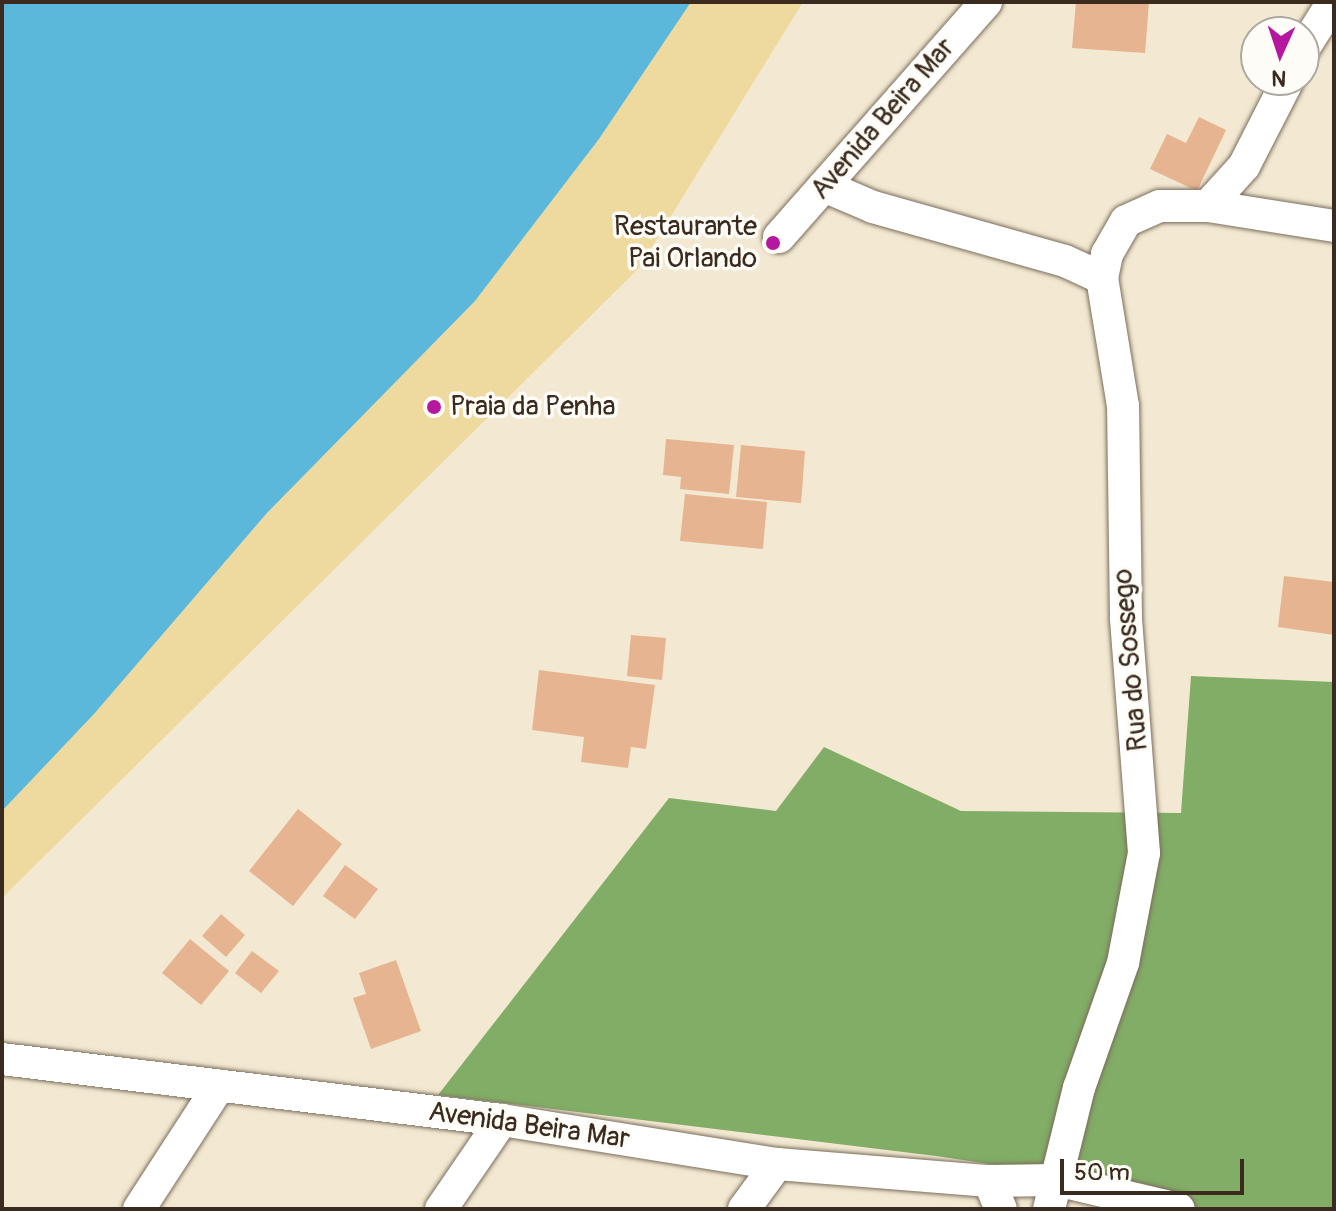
<!DOCTYPE html>
<style>
body{margin:0}
#map{position:relative;width:1336px;height:1211px;overflow:hidden;background:#f3e9d2;font-family:Pangolin,sans-serif}
div>[style]{position:absolute}
.forest>*{inset:0;background:#82ad66}
.sand>*{inset:0;background:#eeda9e}
.water>*{inset:0;background:#5cb8da}
.building>*{inset:0;background:#e6b490}
.roads{filter:drop-shadow(0 0 2px #7b6d5d) drop-shadow(0 0 2px #7b6d5d)}
.minor>*{height:32px;margin:-16px;padding:0 16px;transform-origin:16px;border-radius:16px;background:#fff}
.dots>*{width:22px;height:22px;translate:-50% -50%;box-sizing:border-box;border:4px solid #fdfcf7;border-radius:50%}
span{translate:-50% -50%;white-space:nowrap;text-align:center;line-height:1.15;-webkit-text-stroke:7px #fdfcf7;paint-order:stroke}
.street-label{font-size:28px;color:#3b2a1e}
.poi-label{font-size:28px;color:#3b2a1e}
.right{translate:-100% -50%;text-align:right}
.left{translate:0 -50%;text-align:left}
.frame{position:absolute;inset:0;border:4px solid #3b2a1e;pointer-events:none}
.north{position:absolute;left:1240px;top:16px;width:80px;height:80px;box-sizing:border-box;background:#fdfcf7;border:2px solid #afa8a0;border-radius:50%;rotate:183deg;font-size:22px;font-weight:700;line-height:32px;text-align:center;color:#3b2a1e}
.north::after{content:'';display:block;margin:auto;width:28px;height:36px;background:#b5179e;clip-path:polygon(50% 0,100% 100%,50% 72%,0 100%)}
.scale{position:absolute;left:1060px;top:1159px;width:184px;height:36px;box-sizing:border-box;border:4px solid #3b2a1e;border-top:0;padding-left:10px;font-size:24px;line-height:28px;white-space:nowrap;color:#3b2a1e;-webkit-text-stroke:6px #fdfcf7;paint-order:stroke}
</style>
<div id="map">
<div class="forest">
<i style="clip-path:polygon(1191px 676px,1334px 682px,1334px 1209px,1167px 1209px,1142px 1187px,936px 1156px,438px 1095px,669px 798px,776px 811px,824px 747px,961px 811px,1181px 813px)"></i>
</div>
<div class="sand">
<i style="clip-path:polygon(691px 2px,803px 2px,639px 268px,2px 898px,2px 811px,94px 714px,267px 513px,475px 301px,599px 139px)"></i>
</div>
<div class="water">
<i style="clip-path:polygon(2px 2px,691px 2px,599px 139px,475px 301px,267px 513px,94px 714px,2px 811px)"></i>
</div>
<div class="building">
<i style="clip-path:polygon(1076px 2px,1149px 2px,1145px 53px,1072px 48px)"></i>
<i style="clip-path:polygon(1199px 117px,1226px 130px,1197px 191px,1150px 169px,1167px 134px,1186px 143px)"></i>
<i style="clip-path:polygon(666px 439px,734px 445px,729px 494px,680px 489px,681px 477px,663px 475px)"></i>
<i style="clip-path:polygon(741px 445px,805px 451px,801px 503px,736px 497px)"></i>
<i style="clip-path:polygon(685px 494px,767px 502px,763px 549px,680px 541px)"></i>
<i style="clip-path:polygon(1284px 576px,1334px 582px,1334px 635px,1278px 627px)"></i>
<i style="clip-path:polygon(631px 635px,666px 638px,662px 680px,627px 676px)"></i>
<i style="clip-path:polygon(539px 670px,655px 685px,646px 749px,631px 747px,628px 768px,581px 762px,584px 737px,532px 730px)"></i>
<i style="clip-path:polygon(298px 809px,342px 844px,293px 906px,249px 871px)"></i>
<i style="clip-path:polygon(345px 865px,378px 889px,355px 919px,323px 896px)"></i>
<i style="clip-path:polygon(221px 914px,245px 935px,226px 957px,202px 936px)"></i>
<i style="clip-path:polygon(190px 939px,229px 971px,201px 1005px,162px 973px)"></i>
<i style="clip-path:polygon(252px 951px,279px 971px,261px 993px,235px 973px)"></i>
<i style="clip-path:polygon(396px 960px,421px 1031px,371px 1049px,353px 998px,366px 994px,359px 973px)"></i>
</div>
<div class="roads">
<div class="minor">
<i style="left:1304px;top:48px;width:54px;rotate:-57.8deg"></i>
<i style="left:824px;top:186px;width:53px;rotate:23.2deg"></i>
<i style="left:873px;top:207px;width:199px;rotate:15.7deg"></i>
<i style="left:1065px;top:261px;width:41px;rotate:24.7deg"></i>
<i style="left:1208px;top:206px;width:54px;rotate:-48deg"></i>
<i style="left:1244px;top:166px;width:97px;rotate:-62.9deg"></i>
<i style="left:779px;top:237px;width:313px;rotate:-48.6deg"></i>
<i style="left:2px;top:1059px;width:504px;rotate:6.96deg"></i>
<i style="left:502px;top:1120px;width:278px;rotate:9.1deg"></i>
<i style="left:777px;top:1164px;width:213px;rotate:4.6deg"></i>
<i style="left:989px;top:1181px;width:67px;rotate:-0.9deg"></i>
<i style="left:1056px;top:1180px;width:126px;rotate:13.3deg"></i>
<i style="left:989px;top:1181px;width:30px;rotate:67deg"></i>
<i style="left:139px;top:1209px;width:147px;rotate:-57deg"></i>
<i style="left:441px;top:1209px;width:108px;rotate:-55.6deg"></i>
<i style="left:744px;top:1209px;width:56px;rotate:-53.7deg"></i>
<i style="left:1049px;top:1209px;width:125px;rotate:-76.1deg"></i>
<i style="left:1079px;top:1088px;width:133px;rotate:-70.6deg"></i>
<i style="left:1123px;top:963px;width:112px;rotate:-79.2deg"></i>
<i style="left:1144px;top:853px;width:236px;rotate:-94.4deg"></i>
<i style="left:1126px;top:618px;width:212px;rotate:-90.8deg"></i>
<i style="left:1123px;top:406px;width:130px;rotate:-99.3deg"></i>
<i style="left:1102px;top:278px;width:25px;rotate:-78deg"></i>
<i style="left:1107px;top:254px;width:38px;rotate:-60deg"></i>
<i style="left:1126px;top:221px;width:37px;rotate:-24deg"></i>
<i style="left:1160px;top:206px;width:48px"></i>
<i style="left:1208px;top:206px;width:128px;rotate:9deg"></i>
</div>
</div>
<div class="dots">
<i style="left:773px;top:243px;background:#b5179e"></i>
<i style="left:434px;top:407px;background:#b5179e"></i>
</div>
<div class="street-label">
<span style="left:883px;top:119px;rotate:-49deg">Avenida Beira Mar</span>
<span style="left:1131px;top:660px;rotate:-95deg">Rua do Sossego</span>
<span style="left:529px;top:1126px;rotate:8deg">Avenida Beira Mar</span>
</div>
<div class="poi-label">
<span class="right" style="left:757px;top:243px">Restaurante<br>Pai Orlando</span>
<span class="left" style="left:450px;top:407px">Praia da Penha</span>
</div>
<div class="frame"></div>
<div class="north">N</div>
<div class="scale">50 m</div>
</div>
